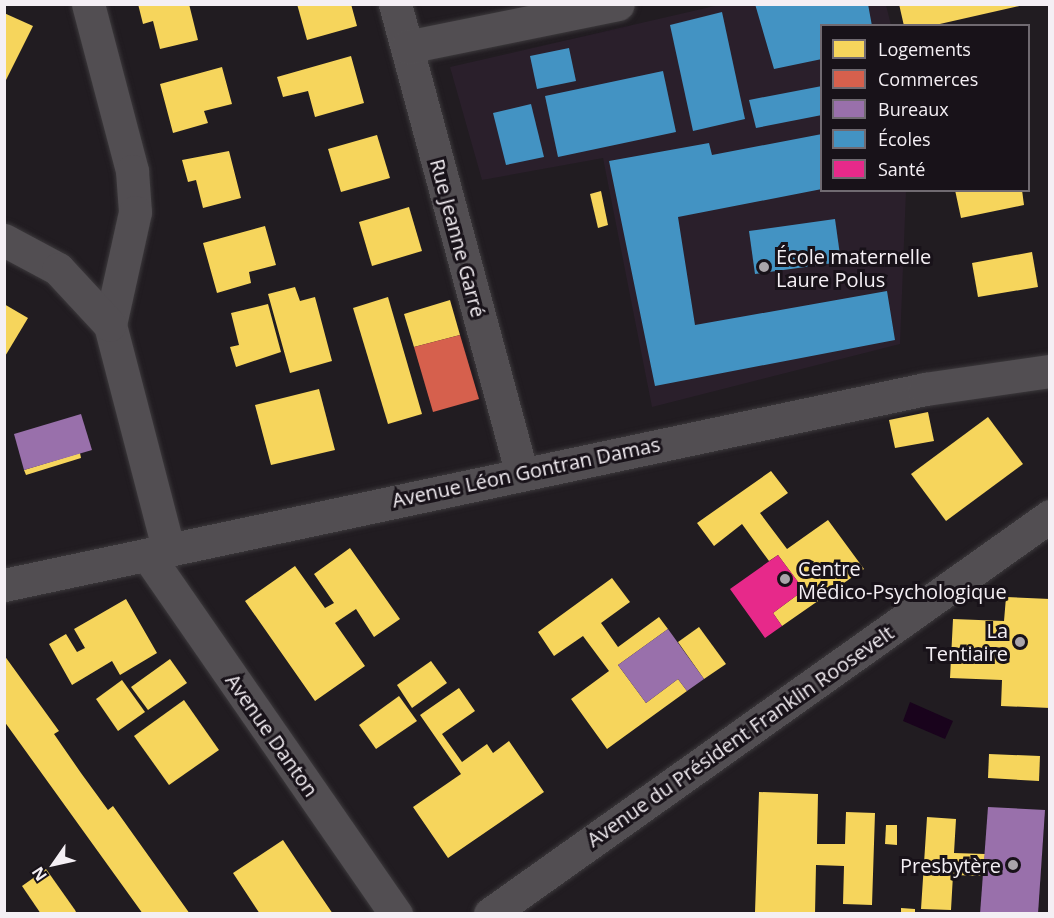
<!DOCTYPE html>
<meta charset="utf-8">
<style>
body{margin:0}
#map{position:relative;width:1054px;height:918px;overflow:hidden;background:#211c21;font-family:"Open Sans",sans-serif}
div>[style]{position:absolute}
.built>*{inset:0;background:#2a1f2b}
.water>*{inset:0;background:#19031c}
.homes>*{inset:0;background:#f6d55c}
.shops>*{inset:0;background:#d6604d}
.offices>*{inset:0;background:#9970ab}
.schools>*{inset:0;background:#4393c3}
.health>*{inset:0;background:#e7298a}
.roads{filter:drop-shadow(0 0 2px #3c393c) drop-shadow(0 0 2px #3c393c)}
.minor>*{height:33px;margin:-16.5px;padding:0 16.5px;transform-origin:16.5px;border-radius:16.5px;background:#524e52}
.dots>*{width:16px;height:16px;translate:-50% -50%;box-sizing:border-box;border:3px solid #181219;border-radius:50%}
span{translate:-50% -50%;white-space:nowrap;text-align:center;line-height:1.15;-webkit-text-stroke:6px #181219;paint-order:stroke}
.street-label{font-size:20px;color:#f4eff4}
.poi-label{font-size:20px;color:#f4eff4}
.left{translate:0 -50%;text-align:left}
.right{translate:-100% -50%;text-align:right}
.frame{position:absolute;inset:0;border:6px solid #f4eff4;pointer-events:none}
.legend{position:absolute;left:820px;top:24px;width:210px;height:168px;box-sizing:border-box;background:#181219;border:2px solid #706a71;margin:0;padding:8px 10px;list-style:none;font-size:18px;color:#f4eff4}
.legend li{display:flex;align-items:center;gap:12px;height:30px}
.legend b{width:30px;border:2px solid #706a71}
.north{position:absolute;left:24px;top:834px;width:60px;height:60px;-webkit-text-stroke:4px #181219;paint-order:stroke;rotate:236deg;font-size:16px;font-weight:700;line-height:24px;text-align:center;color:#f4eff4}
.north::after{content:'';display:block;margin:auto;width:21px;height:27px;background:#f4eff4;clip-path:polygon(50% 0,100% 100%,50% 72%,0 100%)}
</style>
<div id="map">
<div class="built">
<i style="clip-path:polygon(719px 5px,886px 5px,891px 25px,822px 26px,822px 190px,906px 191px,900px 344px,652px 407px,603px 158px,482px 180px,450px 67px)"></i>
</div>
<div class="water">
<i style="clip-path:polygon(910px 702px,953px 721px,945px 739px,903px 721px)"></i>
</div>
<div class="homes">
<i style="clip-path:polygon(138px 4px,189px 4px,198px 40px,160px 49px,153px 21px,143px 24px)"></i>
<i style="clip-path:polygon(297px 4px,351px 4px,357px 26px,307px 40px)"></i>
<i style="clip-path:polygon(899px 4px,1024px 4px,1024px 5px,931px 26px,904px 26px)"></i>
<i style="clip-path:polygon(4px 13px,33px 26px,4px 84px)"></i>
<i style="clip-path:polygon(351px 56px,364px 103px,315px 117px,308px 91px,283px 97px,277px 77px)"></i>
<i style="clip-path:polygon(222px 67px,232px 104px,204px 111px,208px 123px,173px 133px,160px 84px)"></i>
<i style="clip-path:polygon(377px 135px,390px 178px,341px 192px,328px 149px)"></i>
<i style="clip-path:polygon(229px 151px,241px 198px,203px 208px,196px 180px,188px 182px,182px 160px)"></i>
<i style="clip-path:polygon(955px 190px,1022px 190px,1024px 205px,961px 218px)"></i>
<i style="clip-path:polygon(601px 191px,608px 225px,598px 228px,590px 194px)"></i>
<i style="clip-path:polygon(409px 207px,422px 251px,372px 266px,359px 222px)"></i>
<i style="clip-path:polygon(265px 226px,276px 265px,249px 272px,251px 283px,217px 293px,203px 243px)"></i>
<i style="clip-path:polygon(1032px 252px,1038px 287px,978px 297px,972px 263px)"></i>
<i style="clip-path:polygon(295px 287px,300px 301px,315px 297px,332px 361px,290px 373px,268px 294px)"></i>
<i style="clip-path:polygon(388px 297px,422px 414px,388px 424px,353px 308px)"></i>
<i style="clip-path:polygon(450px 300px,460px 335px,414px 347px,404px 314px)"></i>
<i style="clip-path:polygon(4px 304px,28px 318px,4px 358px)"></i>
<i style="clip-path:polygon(268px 304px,281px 352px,236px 367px,230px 347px,239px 345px,231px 313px)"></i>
<i style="clip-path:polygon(319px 389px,335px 450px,271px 465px,255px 405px)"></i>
<i style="clip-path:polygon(928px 412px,934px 441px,895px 448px,889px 420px)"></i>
<i style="clip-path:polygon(988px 417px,1023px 464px,946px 521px,911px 474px)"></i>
<i style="clip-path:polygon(80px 453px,81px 458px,26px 475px,24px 470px)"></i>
<i style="clip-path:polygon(771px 471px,788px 493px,760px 513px,787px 549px,828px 520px,864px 569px,782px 626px,773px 613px,804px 590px,778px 555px,769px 561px,742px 524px,714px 546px,697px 523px)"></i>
<i style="clip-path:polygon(350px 548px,400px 619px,374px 637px,356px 609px,335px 623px,365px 666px,315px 701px,245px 601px,295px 566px,325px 608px,334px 603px,314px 574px)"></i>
<i style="clip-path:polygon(612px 578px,630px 602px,601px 623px,618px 647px,659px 617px,668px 629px,618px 665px,646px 703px,678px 679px,687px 691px,607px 749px,571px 699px,609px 671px,583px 636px,554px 656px,538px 632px)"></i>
<i style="clip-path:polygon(1006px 597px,1050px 599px,1050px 708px,1001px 706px,1002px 680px,950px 678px,953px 619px,1004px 621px)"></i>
<i style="clip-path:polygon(126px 599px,157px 653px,120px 675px,112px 661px,72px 685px,49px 644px,66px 634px,77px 652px,85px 648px,74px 629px)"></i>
<i style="clip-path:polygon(699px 627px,726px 664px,704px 679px,678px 642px)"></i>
<i style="clip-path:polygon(4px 655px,59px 731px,54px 734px,81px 773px,108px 810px,113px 806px,190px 914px,143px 914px,4px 721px)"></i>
<i style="clip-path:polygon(170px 659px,187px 683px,148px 710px,131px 687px)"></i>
<i style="clip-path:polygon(431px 661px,447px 683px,412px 708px,397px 685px)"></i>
<i style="clip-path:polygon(122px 680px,145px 712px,118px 731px,96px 699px)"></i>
<i style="clip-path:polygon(459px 688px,475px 711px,442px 734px,462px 762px,487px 744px,493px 753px,509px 741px,544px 792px,448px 858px,413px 807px,461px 774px,420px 715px)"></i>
<i style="clip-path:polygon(399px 696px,417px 721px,376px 749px,359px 725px)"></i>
<i style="clip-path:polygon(184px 700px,219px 750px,169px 785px,134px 736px)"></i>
<i style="clip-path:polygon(989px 754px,1040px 756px,1039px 781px,988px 778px)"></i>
<i style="clip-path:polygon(759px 792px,818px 794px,817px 844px,845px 844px,846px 812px,875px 813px,872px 905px,843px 904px,844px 866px,816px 865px,815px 914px,755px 912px)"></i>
<i style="clip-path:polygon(927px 817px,956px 819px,954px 853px,985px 854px,983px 876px,953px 875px,951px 910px,921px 909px)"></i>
<i style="clip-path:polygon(886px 825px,897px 825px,897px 845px,885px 844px)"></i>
<i style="clip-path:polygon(283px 840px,301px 867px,333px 914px,260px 914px,233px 873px)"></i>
<i style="clip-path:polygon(46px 869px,75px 910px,77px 914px,41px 914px,22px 886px)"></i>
<i style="clip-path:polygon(901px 908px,915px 909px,915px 914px,901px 914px)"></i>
</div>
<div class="shops">
<i style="clip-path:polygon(460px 335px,479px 399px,433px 412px,414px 347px)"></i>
</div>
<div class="offices">
<i style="clip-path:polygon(81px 414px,92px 450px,24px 470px,14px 434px)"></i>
<i style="clip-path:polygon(668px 629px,704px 679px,687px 691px,678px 679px,646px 703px,618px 665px)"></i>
<i style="clip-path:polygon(988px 807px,1045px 810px,1038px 914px,980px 914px)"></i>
</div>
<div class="schools">
<i style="clip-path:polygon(755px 4px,868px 4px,872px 26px,822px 26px,822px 59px,774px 69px)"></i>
<i style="clip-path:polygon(722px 12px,745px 119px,693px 131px,670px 25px)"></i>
<i style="clip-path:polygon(569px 48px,576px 81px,537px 89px,530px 56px)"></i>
<i style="clip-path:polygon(663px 71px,676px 132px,558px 157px,545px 96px)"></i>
<i style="clip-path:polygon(822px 86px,822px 115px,756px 128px,749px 100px)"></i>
<i style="clip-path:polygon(531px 104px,544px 157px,506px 165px,493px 113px)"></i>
<i style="clip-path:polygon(822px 134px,822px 189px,678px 217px,695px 325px,887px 291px,895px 340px,655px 386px,609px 161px,709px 143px,712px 155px)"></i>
<i style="clip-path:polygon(835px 219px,841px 262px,755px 274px,749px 231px)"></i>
</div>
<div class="health">
<i style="clip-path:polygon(778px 555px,804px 590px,773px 613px,782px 626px,765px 638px,730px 589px)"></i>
</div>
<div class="roads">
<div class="minor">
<i style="left:88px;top:4px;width:173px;rotate:75.2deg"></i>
<i style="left:132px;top:171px;width:41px;rotate:85.8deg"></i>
<i style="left:135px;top:212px;width:116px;rotate:102.5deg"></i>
<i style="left:110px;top:325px;width:229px;rotate:75.4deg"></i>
<i style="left:395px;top:4px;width:485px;rotate:74.9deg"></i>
<i style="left:407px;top:47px;width:215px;rotate:-11.5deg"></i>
<i style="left:4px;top:240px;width:61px;rotate:28.2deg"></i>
<i style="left:58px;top:269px;width:76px;rotate:47.1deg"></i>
<i style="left:148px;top:556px;width:436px;rotate:55.3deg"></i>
<i style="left:4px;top:585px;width:942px;rotate:-12.01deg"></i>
<i style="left:925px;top:389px;width:126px;rotate:-8.2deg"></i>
<i style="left:490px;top:914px;width:687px;rotate:-35.4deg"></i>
</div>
</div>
<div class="dots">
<i style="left:764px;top:267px;background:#aaa5aa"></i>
<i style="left:785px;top:579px;background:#aaa5aa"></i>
<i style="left:1020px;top:642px;background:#aaa5aa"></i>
<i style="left:1013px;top:865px;background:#aaa5aa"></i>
</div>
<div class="street-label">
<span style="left:458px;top:238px;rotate:75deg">Rue Jeanne Garré</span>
<span style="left:526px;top:472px;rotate:-12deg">Avenue Léon Gontran Damas</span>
<span style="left:272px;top:735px;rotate:55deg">Avenue Danton</span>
<span style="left:740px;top:736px;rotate:-35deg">Avenue du Président Franklin Roosevelt</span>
</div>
<div class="poi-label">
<span class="left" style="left:776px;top:268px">École maternelle<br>Laure Polus</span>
<span class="left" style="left:798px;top:580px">Centre<br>Médico-Psychologique</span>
<span class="right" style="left:1008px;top:642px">La<br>Tentiaire</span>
<span class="right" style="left:1001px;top:865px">Presbytère</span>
</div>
<div class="frame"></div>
<ul class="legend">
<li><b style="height:16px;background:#f6d55c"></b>Logements</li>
<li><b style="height:16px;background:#d6604d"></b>Commerces</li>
<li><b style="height:16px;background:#9970ab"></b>Bureaux</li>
<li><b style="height:16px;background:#4393c3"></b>Écoles</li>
<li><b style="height:16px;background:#e7298a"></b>Santé</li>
</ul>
<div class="north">N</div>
</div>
